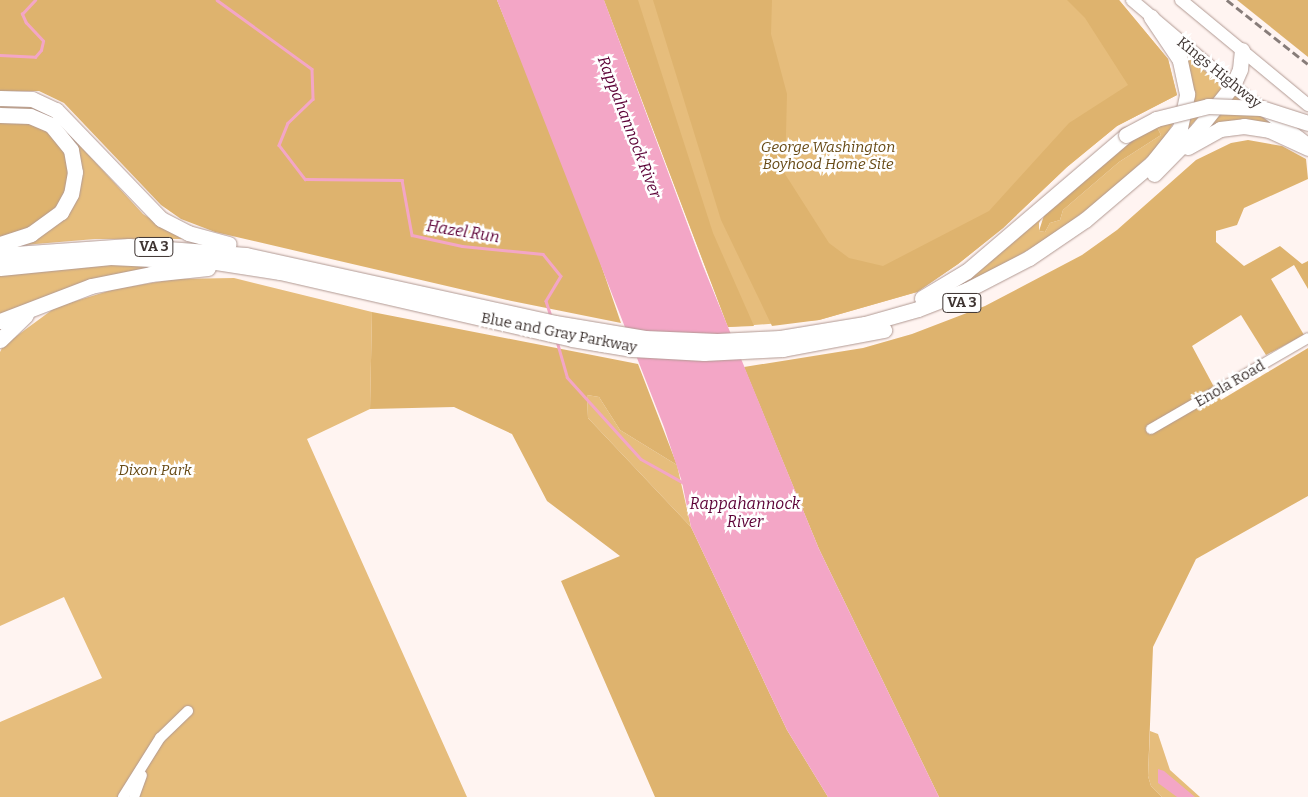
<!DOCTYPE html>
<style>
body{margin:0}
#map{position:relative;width:1308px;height:797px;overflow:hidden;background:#fff4f1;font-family:Bitter,serif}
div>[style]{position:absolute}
.green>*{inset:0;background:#e6bd7c}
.forest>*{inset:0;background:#deb36e}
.water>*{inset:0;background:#f3a6c6}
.stream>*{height:2.5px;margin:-1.25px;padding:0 1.25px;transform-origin:1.25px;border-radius:1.25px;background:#f3a6c6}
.roads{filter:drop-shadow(0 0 1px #b19992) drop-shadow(0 0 1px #b19992)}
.minor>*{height:10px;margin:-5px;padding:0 5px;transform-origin:5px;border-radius:5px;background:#fff}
.major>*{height:12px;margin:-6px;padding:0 6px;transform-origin:6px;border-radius:6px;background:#fff}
.highway>*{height:15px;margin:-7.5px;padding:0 7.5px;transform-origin:7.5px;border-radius:7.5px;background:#fff}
.rail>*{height:2.5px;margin-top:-1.25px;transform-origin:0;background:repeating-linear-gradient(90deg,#877c79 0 8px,transparent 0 12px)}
.bridges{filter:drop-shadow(0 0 1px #b19992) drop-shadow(0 0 1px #b19992)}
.highway-bridge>*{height:15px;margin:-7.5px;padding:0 7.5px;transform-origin:7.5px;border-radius:7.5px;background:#fff}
span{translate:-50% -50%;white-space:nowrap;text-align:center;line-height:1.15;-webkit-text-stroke:5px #fff;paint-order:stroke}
.shield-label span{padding:1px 4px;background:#fff;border:1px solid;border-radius:4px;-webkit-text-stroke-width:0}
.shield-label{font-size:14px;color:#3e3431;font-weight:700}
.street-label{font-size:15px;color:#3e3431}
.park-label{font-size:15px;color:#674a15;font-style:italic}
.water-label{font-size:16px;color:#5c0036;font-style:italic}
</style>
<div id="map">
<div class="green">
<i style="clip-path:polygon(604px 0,1119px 0,1168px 59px,1177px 95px,1117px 126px,1067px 167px,1003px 228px,958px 264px,917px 292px,819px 320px,728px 327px)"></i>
<i style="clip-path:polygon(1185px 55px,1225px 87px,1179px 139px)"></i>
<i style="clip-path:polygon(1234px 96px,1237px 97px,1270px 123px,1205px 130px)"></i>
<i style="clip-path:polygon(0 105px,28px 105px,51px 114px,143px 214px,182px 239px,95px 239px,24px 245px)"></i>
<i style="clip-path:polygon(1175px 120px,1161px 145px,1100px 200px,1045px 240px,1001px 266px,954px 288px,1046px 209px,1039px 223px,1039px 231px,1045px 232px,1050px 223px,1060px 220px,1063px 210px,1119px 162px,1161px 135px,1157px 127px)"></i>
<i style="clip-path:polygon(131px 263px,166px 264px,0 315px,0 275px)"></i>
<i style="clip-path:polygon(234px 278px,372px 312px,370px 409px,307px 439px,467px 797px,0 797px,0 722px,102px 678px,64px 597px,0 626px,0 352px,3px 346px,56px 307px,115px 289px,175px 279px)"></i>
<i style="clip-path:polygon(587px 395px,599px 397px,620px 430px,677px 465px,691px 527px,588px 418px)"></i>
<i style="clip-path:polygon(1150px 731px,1158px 734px,1170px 770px,1200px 797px,1162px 797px,1151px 786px,1148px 776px)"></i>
</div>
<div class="forest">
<i style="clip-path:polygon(0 0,497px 0,585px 218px,621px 323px,507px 300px,215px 232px,181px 219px,161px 205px,64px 103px,39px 91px,0 91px)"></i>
<i style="clip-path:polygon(604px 0,638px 0,713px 233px,754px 326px,728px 327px)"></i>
<i style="clip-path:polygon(653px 0,772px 0,771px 34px,787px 94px,785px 174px,829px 243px,849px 258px,883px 266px,989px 211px,1069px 123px,1128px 85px,1085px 18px,1067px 0,1119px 0,1168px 59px,1177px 95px,1117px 126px,1067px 167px,1003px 228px,958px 264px,917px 292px,819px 320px,772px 326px,721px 220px)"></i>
<i style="clip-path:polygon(1237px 0,1308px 0,1308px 57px)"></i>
<i style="clip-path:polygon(15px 118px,50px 131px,72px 162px,66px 198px,34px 225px,0 238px,0 120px)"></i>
<i style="clip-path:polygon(1157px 127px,1161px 135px,1119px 162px,1063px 210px,1060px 220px,1050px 223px,1045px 232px,1039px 231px,1046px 209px,1129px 140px)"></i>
<i style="clip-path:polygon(1248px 140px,1282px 146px,1306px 159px,1308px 179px,1244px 208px,1237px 225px,1216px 231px,1216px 242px,1244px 266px,1280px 246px,1302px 264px,1308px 261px,1308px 289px,1294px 265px,1271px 279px,1304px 335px,1266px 355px,1241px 315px,1192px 346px,1221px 400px,1308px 348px,1308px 496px,1196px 559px,1153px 647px,1148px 776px,1151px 786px,1162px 797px,939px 797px,819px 549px,744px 367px,863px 348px,912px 334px,985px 306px,1082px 255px,1117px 230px,1196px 160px,1231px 143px)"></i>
<i style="clip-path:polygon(372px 312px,638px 364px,677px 465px,620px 430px,599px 397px,587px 395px,588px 418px,691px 527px,787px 730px,828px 797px,655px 797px,561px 581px,620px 556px,547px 501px,512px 434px,454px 407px,370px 409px)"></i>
</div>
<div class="water">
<i style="clip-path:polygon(497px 0,604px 0,703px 266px,819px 549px,939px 797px,828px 797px,787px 730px,691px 527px,682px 482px,664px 427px)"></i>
<i style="clip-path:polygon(1158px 769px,1164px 771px,1195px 797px,1177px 797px,1158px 783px)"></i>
</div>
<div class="stream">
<i style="left:217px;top:0;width:117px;rotate:36deg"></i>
<i style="left:312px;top:69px;width:30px;rotate:88deg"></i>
<i style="left:313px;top:99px;width:35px;rotate:136deg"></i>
<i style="left:288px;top:123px;width:24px;rotate:112deg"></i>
<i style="left:279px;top:145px;width:43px;rotate:52.6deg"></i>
<i style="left:305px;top:179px;width:97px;rotate:0.6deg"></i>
<i style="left:402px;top:180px;width:56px;rotate:79.7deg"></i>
<i style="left:412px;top:235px;width:51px;rotate:12.4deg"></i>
<i style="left:462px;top:246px;width:81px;rotate:5.6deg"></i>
<i style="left:543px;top:254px;width:28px;rotate:51deg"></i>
<i style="left:561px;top:276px;width:29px;rotate:121deg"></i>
<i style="left:546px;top:301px;width:16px;rotate:72deg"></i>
<i style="left:0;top:55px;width:35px;rotate:3deg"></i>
<i style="left:35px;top:57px;width:9px;rotate:-49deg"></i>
<i style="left:41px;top:50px;width:9px;rotate:-77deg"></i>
<i style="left:43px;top:41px;width:25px;rotate:-133deg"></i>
<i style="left:26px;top:23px;width:10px;rotate:-114deg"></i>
<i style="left:22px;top:14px;width:19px;rotate:-47deg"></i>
<i style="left:557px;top:341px;width:37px;rotate:74deg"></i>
<i style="left:567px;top:377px;width:110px;rotate:47.9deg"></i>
<i style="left:641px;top:459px;width:49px;rotate:29.2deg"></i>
</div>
<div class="roads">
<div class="minor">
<i style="left:1151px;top:429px;width:181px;rotate:-30.1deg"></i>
<i style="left:123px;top:797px;width:70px;rotate:-57.9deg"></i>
<i style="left:160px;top:738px;width:39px;rotate:-44deg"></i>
<i style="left:134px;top:797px;width:23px;rotate:-70deg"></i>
</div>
<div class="major">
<i style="left:1132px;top:0;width:145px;rotate:40.3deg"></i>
<i style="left:1243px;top:94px;width:82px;rotate:37.6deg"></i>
<i style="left:1181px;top:0;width:165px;rotate:39.6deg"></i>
</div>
<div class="highway">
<i style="left:0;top:98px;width:32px;rotate:2deg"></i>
<i style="left:32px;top:99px;width:26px;rotate:25deg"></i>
<i style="left:56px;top:110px;width:151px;rotate:46.1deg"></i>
<i style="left:161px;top:219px;width:30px;rotate:27deg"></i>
<i style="left:188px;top:233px;width:42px;rotate:15deg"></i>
<i style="left:0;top:115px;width:30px;rotate:2deg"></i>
<i style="left:30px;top:116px;width:23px;rotate:23deg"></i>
<i style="left:51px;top:125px;width:32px;rotate:51deg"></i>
<i style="left:71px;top:150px;width:22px;rotate:80deg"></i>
<i style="left:75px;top:172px;width:22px;rotate:100deg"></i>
<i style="left:71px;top:194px;width:21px;rotate:119deg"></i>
<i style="left:61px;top:212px;width:37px;rotate:144deg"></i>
<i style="left:31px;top:234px;width:33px;rotate:162deg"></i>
<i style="left:1188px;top:147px;width:37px;rotate:-29deg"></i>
<i style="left:1220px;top:129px;width:24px;rotate:-7deg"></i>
<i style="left:1244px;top:126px;width:25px;rotate:9deg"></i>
<i style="left:1269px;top:130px;width:43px;rotate:24.8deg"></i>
<i style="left:1154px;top:174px;width:63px;rotate:-45.6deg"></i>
<i style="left:1198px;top:129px;width:56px;rotate:-51.5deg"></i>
<i style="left:1233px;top:85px;width:17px;rotate:-66deg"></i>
<i style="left:1240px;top:69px;width:19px;rotate:-84deg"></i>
<i style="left:0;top:255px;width:129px;rotate:-4deg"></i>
<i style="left:129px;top:246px;width:117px;rotate:4.4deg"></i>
<i style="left:246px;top:255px;width:316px;rotate:12.4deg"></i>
<i style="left:555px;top:323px;width:91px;rotate:9.5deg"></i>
<i style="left:645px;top:338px;width:72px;rotate:2.4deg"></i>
<i style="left:717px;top:341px;width:63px;rotate:-2.7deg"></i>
<i style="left:780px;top:338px;width:86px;rotate:-9.4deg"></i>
<i style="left:865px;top:324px;width:55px;rotate:-15.8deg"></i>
<i style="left:918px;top:309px;width:53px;rotate:-21.2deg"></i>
<i style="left:967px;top:290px;width:70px;rotate:-27.3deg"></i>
<i style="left:1029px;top:258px;width:68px;rotate:-34.2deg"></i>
<i style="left:1085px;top:220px;width:88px;rotate:-40.4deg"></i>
<i style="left:1152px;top:163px;width:45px;rotate:-51.3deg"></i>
<i style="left:1180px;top:128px;width:35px;rotate:-78deg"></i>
<i style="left:1187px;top:94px;width:35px;rotate:-102deg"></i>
<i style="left:1180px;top:60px;width:52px;rotate:-124deg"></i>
<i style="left:0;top:268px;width:111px;rotate:-5.7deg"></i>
<i style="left:110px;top:257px;width:106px;rotate:2.7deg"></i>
<i style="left:216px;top:262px;width:65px;rotate:8.9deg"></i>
<i style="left:280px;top:272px;width:300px;rotate:12.9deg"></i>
<i style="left:572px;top:339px;width:61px;rotate:9.5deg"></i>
<i style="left:632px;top:349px;width:72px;rotate:3.2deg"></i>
<i style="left:704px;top:353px;width:79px;rotate:-2.9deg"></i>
<i style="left:783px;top:349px;width:103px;rotate:-10.7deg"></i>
<i style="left:922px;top:298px;width:52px;rotate:-31deg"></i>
<i style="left:967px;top:271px;width:209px;rotate:-40.5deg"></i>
<i style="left:0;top:321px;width:97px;rotate:-21deg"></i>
<i style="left:91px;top:286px;width:61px;rotate:-11.3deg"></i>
<i style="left:151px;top:274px;width:57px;rotate:-6deg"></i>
<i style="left:0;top:340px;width:36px;rotate:-44deg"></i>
</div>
</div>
<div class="rail">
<i style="left:1227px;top:0;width:103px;rotate:38.3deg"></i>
</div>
<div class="bridges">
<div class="highway-bridge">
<i style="left:1126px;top:135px;width:34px;rotate:-28deg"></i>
<i style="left:1156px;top:119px;width:54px;rotate:-14deg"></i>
<i style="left:1208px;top:106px;width:53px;rotate:2.2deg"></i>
<i style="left:1261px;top:108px;width:49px;rotate:17.7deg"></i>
</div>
</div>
<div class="shield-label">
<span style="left:154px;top:247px">VA 3</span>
<span style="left:962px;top:303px">VA 3</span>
</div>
<div class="street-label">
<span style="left:1219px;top:73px;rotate:39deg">Kings Highway</span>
<span style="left:559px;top:333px;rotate:11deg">Blue and Gray Parkway</span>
<span style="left:1230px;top:384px;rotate:-30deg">Enola Road</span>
</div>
<div class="park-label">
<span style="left:828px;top:156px">George Washington<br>Boyhood Home Site</span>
<span style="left:155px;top:471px">Dixon Park</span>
</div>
<div class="water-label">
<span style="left:629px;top:127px;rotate:69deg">Rappahannock River</span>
<span style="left:463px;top:232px;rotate:9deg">Hazel Run</span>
<span style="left:745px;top:513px">Rappahannock<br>River</span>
</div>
</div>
